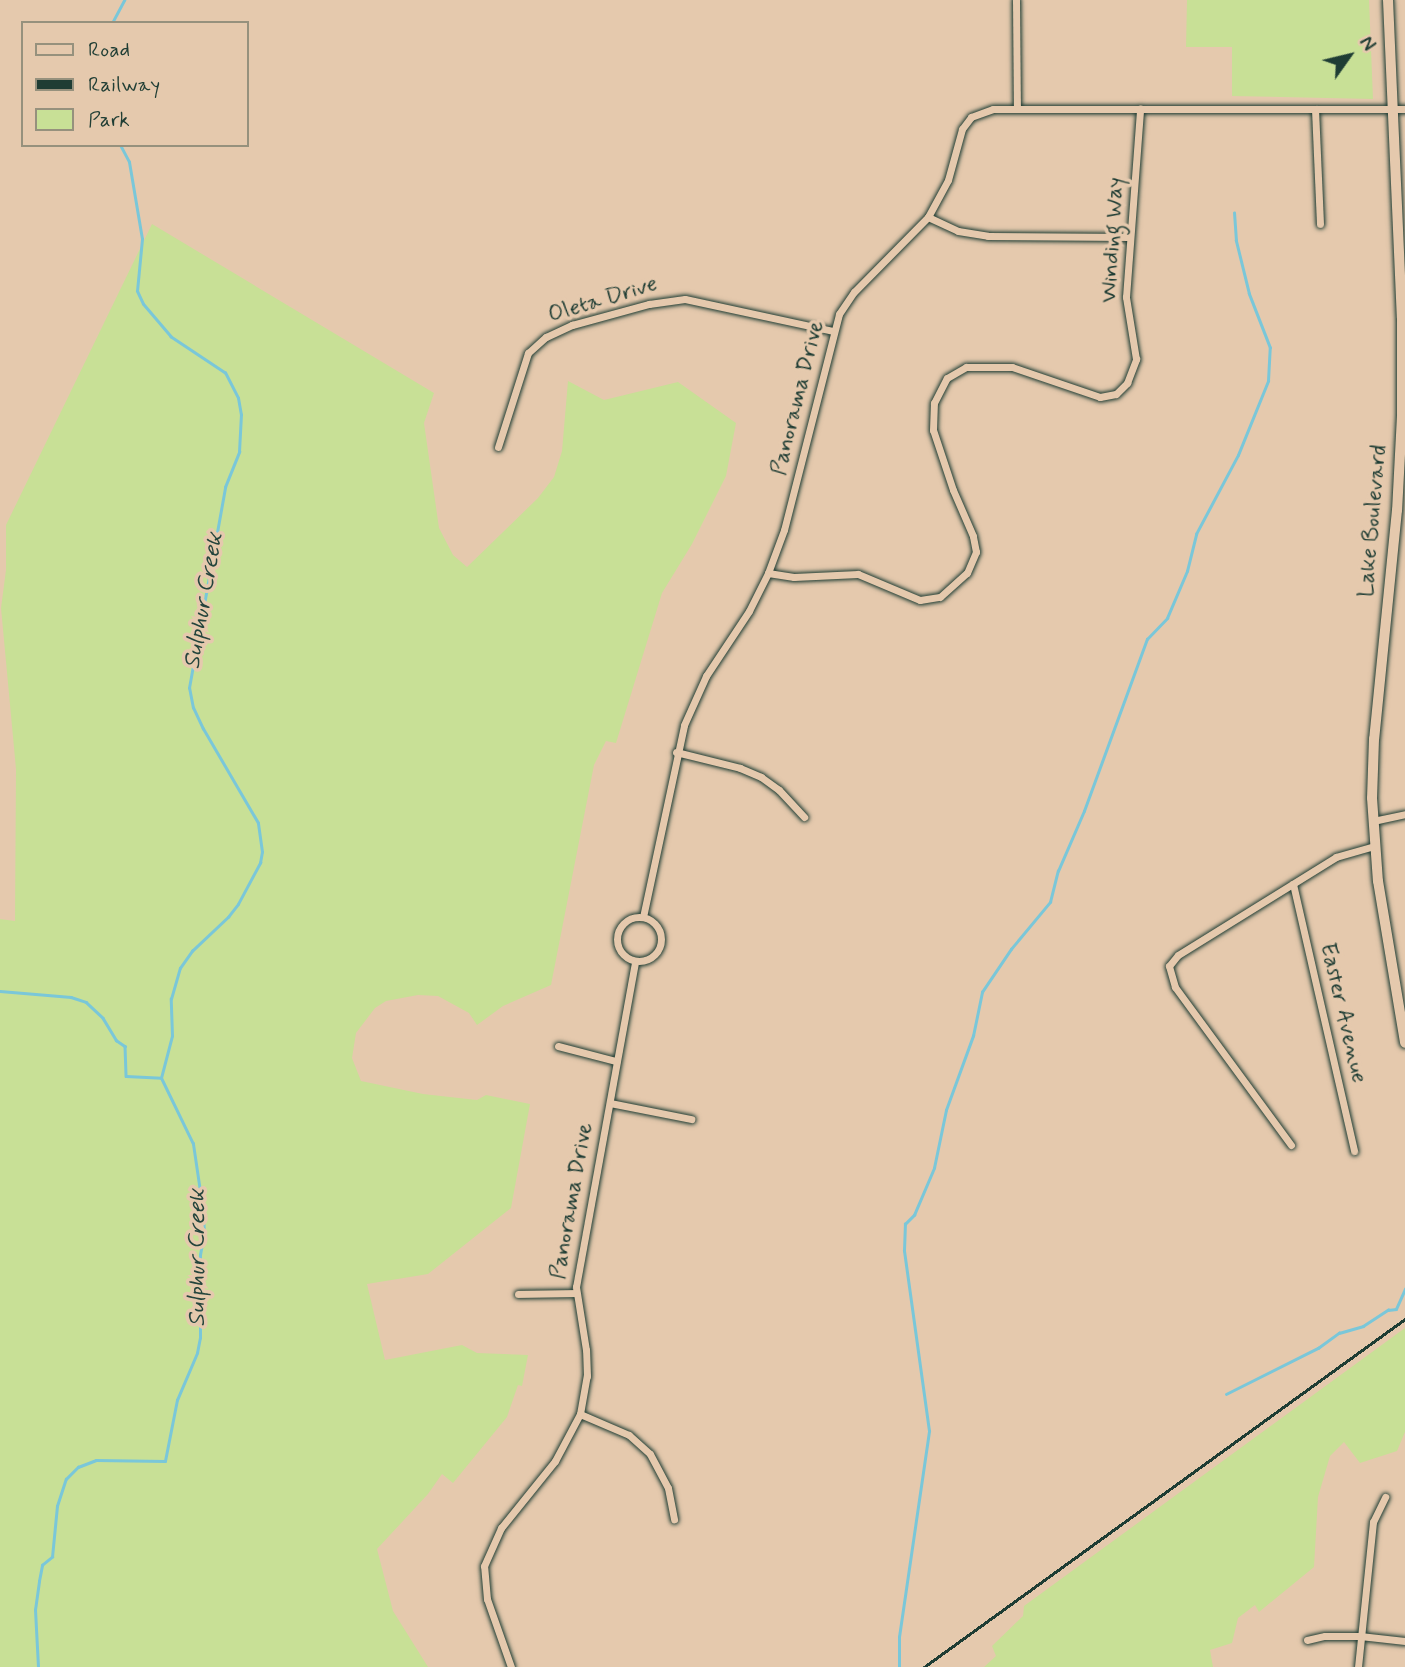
<!DOCTYPE html>
<style>
body{margin:0}
#map{position:relative;width:1405px;height:1667px;overflow:hidden;background:#e5c9ad;font-family:Mynerve,sans-serif}
div>[style]{position:absolute}
.green>*{inset:0;background:#c8e096}
.stream>*{height:2.5px;margin:-1.25px;padding:0 1.25px;transform-origin:1.25px;border-radius:1.25px;background:#7ac7d9}
.roads{filter:drop-shadow(0 0 2px #1f3d34) drop-shadow(0 0 2px #1f3d34)}
.minor>*{height:7px;margin:-3.5px;padding:0 3.5px;transform-origin:3.5px;border-radius:3.5px;background:#e5c9ad}
.minor>.ring{margin:-3.5px;padding:0;box-sizing:content-box;background:none;border:7px solid #e5c9ad;border-radius:50%}
.secondary>*{height:10px;margin:-5px;padding:0 5px;transform-origin:5px;border-radius:5px;background:#e5c9ad}
.rail>*{height:2.5px;margin:-1.25px;padding:0 1.25px;transform-origin:1.25px;border-radius:1.25px;background:#1f3d34}
span{translate:-50% -50%;white-space:nowrap;text-align:center;line-height:1.15;-webkit-text-stroke:7px #e5c9ad;paint-order:stroke}
.street-label{font-size:23px;color:#1f3d34}
.water-label{font-size:24px;color:#24443c;font-style:italic}
.legend{position:absolute;left:21px;top:21px;width:228px;height:126px;box-sizing:border-box;background:#e5c9ad;border:2px solid #96917d;margin:0;padding:9px 12px;list-style:none;font-size:21px;color:#1f3d34}
.legend li{display:flex;align-items:center;gap:14px;height:35px}
.legend b{width:35px;border:2px solid #96917d}
.north{position:absolute;left:1314px;top:21px;width:70px;height:70px;-webkit-text-stroke:5px #e5c9ad;paint-order:stroke;rotate:56deg;font-size:19px;font-weight:700;line-height:28px;text-align:center;color:#1f3d34}
.north::after{content:'';display:block;margin:auto;width:24px;height:32px;background:#1f3d34;clip-path:polygon(50% 0,100% 100%,50% 72%,0 100%)}
</style>
<div id="map">
<div class="green">
<i style="clip-path:polygon(1187px 0,1369px 0,1373px 99px,1232px 96px,1232px 47px,1186px 47px)"></i>
<i style="clip-path:polygon(152px 224px,434px 393px,424px 423px,439px 528px,453px 555px,467px 567px,538px 498px,554px 477px,562px 451px,568px 381px,604px 400px,678px 382px,736px 423px,726px 476px,692px 544px,662px 593px,616px 743px,606px 741px,594px 765px,551px 985px,503px 1006px,477px 1025px,469px 1013px,438px 996px,418px 995px,386px 1001px,375px 1008px,356px 1033px,352px 1058px,361px 1081px,423px 1094px,477px 1100px,486px 1095px,530px 1104px,511px 1208px,428px 1274px,367px 1284px,385px 1360px,462px 1345px,477px 1353px,528px 1355px,522px 1386px,518px 1385px,507px 1417px,453px 1483px,442px 1474px,428px 1494px,377px 1549px,393px 1611px,428px 1667px,0 1667px,0 919px,15px 921px,16px 769px,1px 608px,6px 570px,6px 525px)"></i>
<i style="clip-path:polygon(1405px 1328px,1405px 1432px,1397px 1451px,1360px 1463px,1344px 1442px,1330px 1456px,1318px 1497px,1314px 1567px,1259px 1612px,1255px 1605px,1238px 1618px,1232px 1643px,1210px 1650px,1213px 1667px,984px 1667px,996px 1656px,992px 1646px,1023px 1616px,1024px 1606px)"></i>
</div>
<div class="stream">
<i style="left:112px;top:23px;width:26px;rotate:-62deg"></i>
<i style="left:0;top:991px;width:71px;rotate:4.8deg"></i>
<i style="left:71px;top:997px;width:16px;rotate:18deg"></i>
<i style="left:86px;top:1002px;width:23px;rotate:43deg"></i>
<i style="left:103px;top:1018px;width:26px;rotate:59deg"></i>
<i style="left:116px;top:1040px;width:11px;rotate:34deg"></i>
<i style="left:125px;top:1046px;width:30px;rotate:88deg"></i>
<i style="left:126px;top:1076px;width:35px;rotate:3deg"></i>
<i style="left:1226px;top:1394px;width:103px;rotate:-26.6deg"></i>
<i style="left:1318px;top:1348px;width:26px;rotate:-36deg"></i>
<i style="left:1339px;top:1333px;width:25px;rotate:-16deg"></i>
<i style="left:1363px;top:1326px;width:30px;rotate:-33deg"></i>
<i style="left:1388px;top:1310px;width:8px;rotate:-7deg"></i>
<i style="left:1396px;top:1309px;width:22px;rotate:-66deg"></i>
<i style="left:38px;top:1667px;width:57px;rotate:-93deg"></i>
<i style="left:35px;top:1610px;width:29px;rotate:-82deg"></i>
<i style="left:39px;top:1581px;width:16px;rotate:-79deg"></i>
<i style="left:42px;top:1565px;width:13px;rotate:-39deg"></i>
<i style="left:52px;top:1557px;width:51px;rotate:-84.4deg"></i>
<i style="left:57px;top:1506px;width:28px;rotate:-72deg"></i>
<i style="left:66px;top:1479px;width:17px;rotate:-45deg"></i>
<i style="left:78px;top:1467px;width:19px;rotate:-21deg"></i>
<i style="left:96px;top:1460px;width:69px;rotate:0.8deg"></i>
<i style="left:165px;top:1461px;width:62px;rotate:-78.9deg"></i>
<i style="left:177px;top:1400px;width:51px;rotate:-66.9deg"></i>
<i style="left:197px;top:1353px;width:15px;rotate:-79deg"></i>
<i style="left:200px;top:1338px;width:83px;rotate:-90deg"></i>
<i style="left:200px;top:1255px;width:23px;rotate:-80deg"></i>
<i style="left:204px;top:1232px;width:27px;rotate:-94deg"></i>
<i style="left:202px;top:1205px;width:62px;rotate:-98.4deg"></i>
<i style="left:193px;top:1144px;width:73px;rotate:-115.9deg"></i>
<i style="left:161px;top:1078px;width:43px;rotate:-75.3deg"></i>
<i style="left:172px;top:1036px;width:37px;rotate:-92deg"></i>
<i style="left:171px;top:999px;width:32px;rotate:-74deg"></i>
<i style="left:180px;top:968px;width:21px;rotate:-55deg"></i>
<i style="left:192px;top:951px;width:50px;rotate:-43.4deg"></i>
<i style="left:228px;top:917px;width:16px;rotate:-52deg"></i>
<i style="left:238px;top:904px;width:47px;rotate:-61.8deg"></i>
<i style="left:260px;top:863px;width:11px;rotate:-80deg"></i>
<i style="left:262px;top:852px;width:29px;rotate:-98deg"></i>
<i style="left:258px;top:823px;width:109px;rotate:-120.3deg"></i>
<i style="left:203px;top:729px;width:23px;rotate:-115deg"></i>
<i style="left:193px;top:708px;width:20px;rotate:-101deg"></i>
<i style="left:189px;top:688px;width:204px;rotate:-79.8deg"></i>
<i style="left:225px;top:487px;width:38px;rotate:-68deg"></i>
<i style="left:239px;top:452px;width:37px;rotate:-87deg"></i>
<i style="left:241px;top:415px;width:17px;rotate:-100deg"></i>
<i style="left:238px;top:398px;width:28px;rotate:-117deg"></i>
<i style="left:225px;top:373px;width:65px;rotate:-146.3deg"></i>
<i style="left:171px;top:337px;width:43px;rotate:-130.3deg"></i>
<i style="left:143px;top:304px;width:14px;rotate:-115deg"></i>
<i style="left:137px;top:291px;width:52px;rotate:-84.5deg"></i>
<i style="left:142px;top:239px;width:78px;rotate:-99.6deg"></i>
<i style="left:129px;top:162px;width:19px;rotate:-118deg"></i>
<i style="left:899px;top:1667px;width:30px;rotate:-90deg"></i>
<i style="left:899px;top:1637px;width:208px;rotate:-81.7deg"></i>
<i style="left:929px;top:1431px;width:182px;rotate:-97.9deg"></i>
<i style="left:904px;top:1251px;width:27px;rotate:-88deg"></i>
<i style="left:905px;top:1224px;width:13px;rotate:-45deg"></i>
<i style="left:914px;top:1215px;width:51px;rotate:-66.9deg"></i>
<i style="left:934px;top:1168px;width:59px;rotate:-78.3deg"></i>
<i style="left:946px;top:1110px;width:79px;rotate:-70deg"></i>
<i style="left:973px;top:1036px;width:45px;rotate:-78.4deg"></i>
<i style="left:982px;top:992px;width:52px;rotate:-56deg"></i>
<i style="left:1011px;top:949px;width:61px;rotate:-50.3deg"></i>
<i style="left:1050px;top:902px;width:32px;rotate:-76deg"></i>
<i style="left:1058px;top:871px;width:65px;rotate:-66.6deg"></i>
<i style="left:1084px;top:811px;width:183px;rotate:-69.9deg"></i>
<i style="left:1147px;top:639px;width:29px;rotate:-46deg"></i>
<i style="left:1167px;top:618px;width:51px;rotate:-66.9deg"></i>
<i style="left:1187px;top:571px;width:38px;rotate:-76deg"></i>
<i style="left:1196px;top:534px;width:89px;rotate:-62deg"></i>
<i style="left:1238px;top:455px;width:80px;rotate:-67.9deg"></i>
<i style="left:1268px;top:381px;width:33px;rotate:-87deg"></i>
<i style="left:1270px;top:348px;width:58px;rotate:-111.3deg"></i>
<i style="left:1249px;top:294px;width:55px;rotate:-103.8deg"></i>
<i style="left:1236px;top:241px;width:28px;rotate:-94deg"></i>
</div>
<div class="roads">
<div class="minor">
<i style="left:1016px;top:0;width:109px;rotate:89.5deg"></i>
<i style="left:1315px;top:109px;width:115px;rotate:87.5deg"></i>
<i style="left:928px;top:217px;width:33px;rotate:25deg"></i>
<i style="left:958px;top:231px;width:30px;rotate:9deg"></i>
<i style="left:988px;top:236px;width:142px;rotate:0.4deg"></i>
<i style="left:498px;top:447px;width:99px;rotate:-72.3deg"></i>
<i style="left:528px;top:353px;width:24px;rotate:-42deg"></i>
<i style="left:546px;top:337px;width:29px;rotate:-25deg"></i>
<i style="left:572px;top:325px;width:80px;rotate:-15.3deg"></i>
<i style="left:649px;top:304px;width:36px;rotate:-8deg"></i>
<i style="left:685px;top:299px;width:151px;rotate:12.2deg"></i>
<i style="left:768px;top:573px;width:26px;rotate:9deg"></i>
<i style="left:794px;top:577px;width:64px;rotate:-2.7deg"></i>
<i style="left:858px;top:574px;width:67px;rotate:22.8deg"></i>
<i style="left:920px;top:600px;width:20px;rotate:-9deg"></i>
<i style="left:940px;top:597px;width:36px;rotate:-42deg"></i>
<i style="left:967px;top:573px;width:23px;rotate:-67deg"></i>
<i style="left:976px;top:552px;width:16px;rotate:-101deg"></i>
<i style="left:973px;top:536px;width:50px;rotate:-113.5deg"></i>
<i style="left:953px;top:490px;width:63px;rotate:-108.4deg"></i>
<i style="left:933px;top:430px;width:27px;rotate:-88deg"></i>
<i style="left:934px;top:403px;width:28px;rotate:-63deg"></i>
<i style="left:947px;top:378px;width:22px;rotate:-30deg"></i>
<i style="left:966px;top:367px;width:46px"></i>
<i style="left:1012px;top:367px;width:93px;rotate:18.8deg"></i>
<i style="left:1100px;top:397px;width:16px;rotate:-11deg"></i>
<i style="left:1116px;top:394px;width:16px;rotate:-45deg"></i>
<i style="left:1127px;top:383px;width:26px;rotate:-69deg"></i>
<i style="left:1136px;top:359px;width:63px;rotate:-99.2deg"></i>
<i style="left:1126px;top:297px;width:189px;rotate:-85.7deg"></i>
<i style="left:676px;top:752px;width:66px;rotate:14deg"></i>
<i style="left:740px;top:768px;width:23px;rotate:23deg"></i>
<i style="left:761px;top:777px;width:22px;rotate:36deg"></i>
<i style="left:779px;top:790px;width:37px;rotate:47deg"></i>
<i style="left:1373px;top:821px;width:33px;rotate:-12deg"></i>
<i style="left:1293px;top:884px;width:274px;rotate:77.1deg"></i>
<i style="left:643px;top:917px;width:196px;rotate:-77.9deg"></i>
<i style="left:684px;top:725px;width:54px;rotate:-65.8deg"></i>
<i style="left:706px;top:676px;width:78px;rotate:-56.5deg"></i>
<i style="left:749px;top:611px;width:42px;rotate:-63.4deg"></i>
<i style="left:768px;top:573px;width:46px;rotate:-69.6deg"></i>
<i style="left:784px;top:530px;width:223px;rotate:-75.7deg"></i>
<i style="left:839px;top:314px;width:27px;rotate:-56deg"></i>
<i style="left:854px;top:292px;width:105px;rotate:-45.4deg"></i>
<i style="left:928px;top:217px;width:42px;rotate:-61.6deg"></i>
<i style="left:948px;top:180px;width:53px;rotate:-74.6deg"></i>
<i style="left:962px;top:129px;width:15px;rotate:-53deg"></i>
<i style="left:971px;top:117px;width:23px;rotate:-20deg"></i>
<i style="left:993px;top:109px;width:412px"></i>
<i class="ring" style="left:617px;top:917px;width:37px;height:37px"></i>
<i style="left:558px;top:1046px;width:60px;rotate:14.5deg"></i>
<i style="left:610px;top:1103px;width:83px;rotate:11.2deg"></i>
<i style="left:1291px;top:1145px;width:196px;rotate:-126.3deg"></i>
<i style="left:1175px;top:987px;width:22px;rotate:-106deg"></i>
<i style="left:1169px;top:966px;width:14px;rotate:-51deg"></i>
<i style="left:1178px;top:955px;width:186px;rotate:-31.8deg"></i>
<i style="left:1336px;top:857px;width:40px;rotate:-16deg"></i>
<i style="left:518px;top:1294px;width:57px;rotate:-1deg"></i>
<i style="left:580px;top:1414px;width:53px;rotate:23.2deg"></i>
<i style="left:629px;top:1435px;width:28px;rotate:42deg"></i>
<i style="left:650px;top:1454px;width:38px;rotate:62deg"></i>
<i style="left:668px;top:1488px;width:32px;rotate:79deg"></i>
<i style="left:1307px;top:1640px;width:18px;rotate:-13deg"></i>
<i style="left:1325px;top:1636px;width:35px"></i>
<i style="left:1360px;top:1636px;width:45px;rotate:6.3deg"></i>
<i style="left:511px;top:1667px;width:72px;rotate:-109.4deg"></i>
<i style="left:487px;top:1599px;width:33px;rotate:-95deg"></i>
<i style="left:484px;top:1566px;width:42px;rotate:-65.9deg"></i>
<i style="left:501px;top:1528px;width:86px;rotate:-51.1deg"></i>
<i style="left:555px;top:1461px;width:53px;rotate:-62deg"></i>
<i style="left:580px;top:1414px;width:39px;rotate:-80deg"></i>
<i style="left:587px;top:1376px;width:26px;rotate:-92deg"></i>
<i style="left:586px;top:1350px;width:64px;rotate:-99deg"></i>
<i style="left:576px;top:1287px;width:331px;rotate:-79.7deg"></i>
<i style="left:1358px;top:1667px;width:146px;rotate:-84.1deg"></i>
<i style="left:1373px;top:1522px;width:28px;rotate:-64deg"></i>
</div>
<div class="secondary">
<i style="left:1388px;top:0;width:318px;rotate:87.5deg"></i>
<i style="left:1402px;top:318px;width:98px;rotate:90deg"></i>
<i style="left:1402px;top:416px;width:94px;rotate:93deg"></i>
<i style="left:1397px;top:510px;width:230px;rotate:95.7deg"></i>
<i style="left:1374px;top:739px;width:59px;rotate:91.9deg"></i>
<i style="left:1372px;top:798px;width:83px;rotate:85.9deg"></i>
<i style="left:1378px;top:881px;width:164px;rotate:80.5deg"></i>
</div>
</div>
<div class="rail">
<i style="left:924px;top:1667px;width:594px;rotate:-35.89deg"></i>
</div>
<div class="street-label">
<span style="left:1113px;top:240px;rotate:-87deg">Winding Way</span>
<span style="left:603px;top:300px;rotate:-17deg">Oleta Drive</span>
<span style="left:798px;top:398px;rotate:-76deg">Panorama Drive</span>
<span style="left:1373px;top:521px;rotate:-85deg">Lake Boulevard</span>
<span style="left:1343px;top:1013px;rotate:77deg">Easter Avenue</span>
<span style="left:572px;top:1201px;rotate:-80deg">Panorama Drive</span>
</div>
<div class="water-label">
<span style="left:204px;top:601px;rotate:-80deg">Sulphur Creek</span>
<span style="left:198px;top:1258px;rotate:-90deg">Sulphur Creek</span>
</div>
<ul class="legend">
<li><b style="height:9px;background:#e5c9ad"></b>Road</li>
<li><b style="height:9px;background:#1f3d34"></b>Railway</li>
<li><b style="height:19px;background:#c8e096"></b>Park</li>
</ul>
<div class="north">N</div>
</div>
